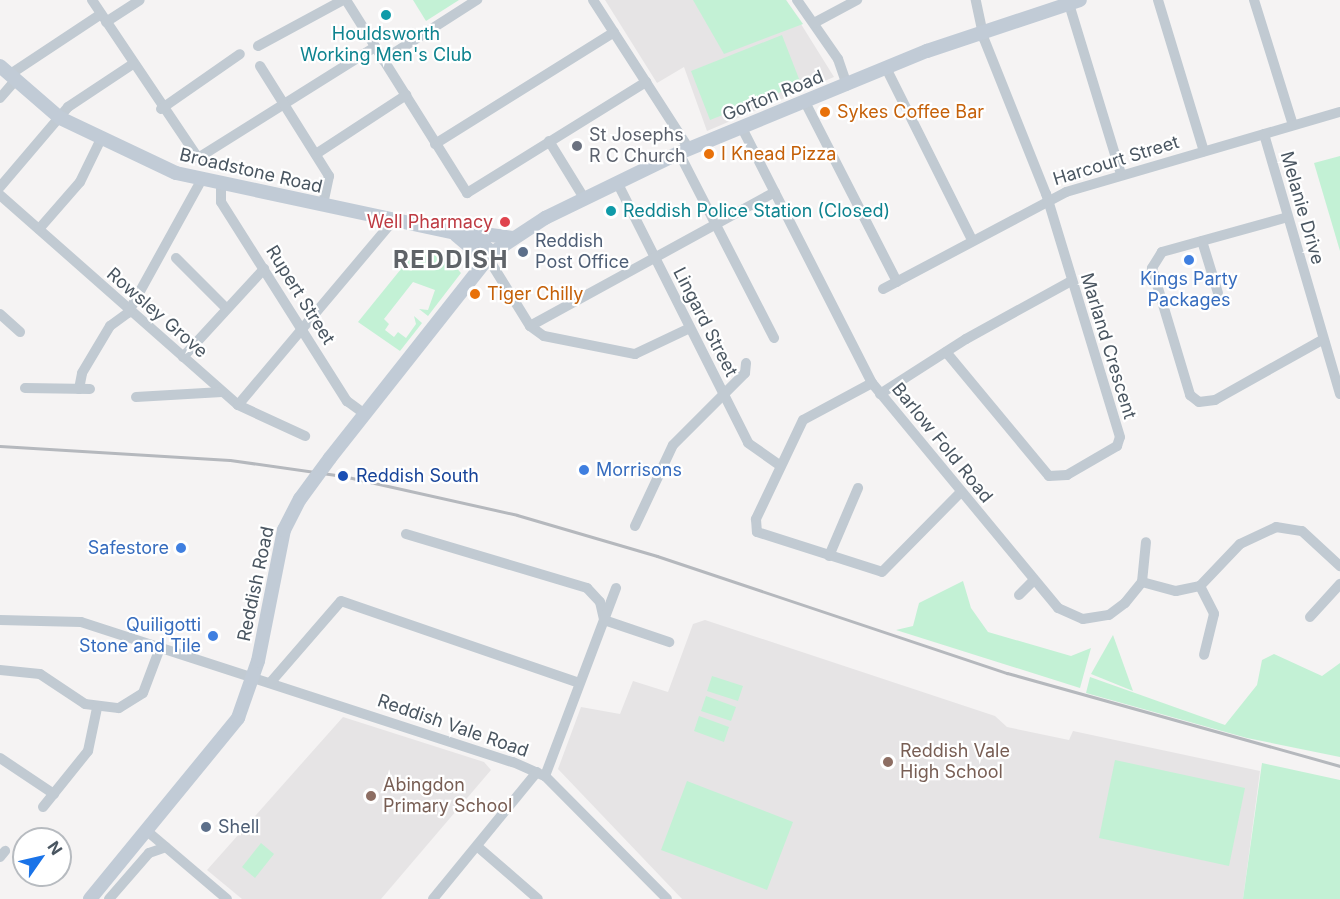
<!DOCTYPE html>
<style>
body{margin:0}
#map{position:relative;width:1340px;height:899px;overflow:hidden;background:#f5f3f3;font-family:Inter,sans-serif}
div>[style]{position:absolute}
.education>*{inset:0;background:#e6e4e5}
.green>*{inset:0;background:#c3f1d5}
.minor>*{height:10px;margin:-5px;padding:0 5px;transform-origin:5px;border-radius:5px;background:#c1cad2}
.secondary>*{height:14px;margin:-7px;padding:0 7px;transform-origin:7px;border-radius:7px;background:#c1cbd6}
.rail>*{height:3px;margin:-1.5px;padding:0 1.5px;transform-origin:1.5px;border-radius:1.5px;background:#b5b8bd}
.secondary-bridge>*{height:14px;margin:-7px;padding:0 7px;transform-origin:7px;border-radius:7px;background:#c1cbd6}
.dots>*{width:16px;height:16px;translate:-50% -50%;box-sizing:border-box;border:3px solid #fff;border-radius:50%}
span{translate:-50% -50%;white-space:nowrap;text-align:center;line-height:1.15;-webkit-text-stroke:4.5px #fff;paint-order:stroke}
.culture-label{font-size:18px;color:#0d838f}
.left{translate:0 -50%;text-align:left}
.street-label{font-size:18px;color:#4a5661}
.food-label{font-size:18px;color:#c56008}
.worship-label{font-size:18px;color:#5b616d}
.health-label{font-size:18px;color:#be3a42}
.right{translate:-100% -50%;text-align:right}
.service-label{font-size:18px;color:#4e5e75}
.shop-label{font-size:18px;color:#366cbe}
.transit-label{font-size:18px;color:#164399}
.education-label{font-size:18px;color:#785e54}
.district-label{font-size:24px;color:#5f6368;font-weight:700;letter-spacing:1.5px}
.north{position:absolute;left:12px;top:827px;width:60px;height:60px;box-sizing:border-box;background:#fff;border:2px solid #b7bbc0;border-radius:50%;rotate:56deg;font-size:16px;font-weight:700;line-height:24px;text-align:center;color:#4a5661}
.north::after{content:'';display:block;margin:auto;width:21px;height:27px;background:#1a73e8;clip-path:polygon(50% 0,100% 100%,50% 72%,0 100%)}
</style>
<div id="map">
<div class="education">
<i style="clip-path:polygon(605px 0,786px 0,834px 77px,707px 131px,684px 67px,657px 83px)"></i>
<i style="clip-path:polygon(705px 620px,995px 716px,1007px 727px,1069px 740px,1073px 731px,1260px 771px,1243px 899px,682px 899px,558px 769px,581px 707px,620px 714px,633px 681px,668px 692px,693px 624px)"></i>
<i style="clip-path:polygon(343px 717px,484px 762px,491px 770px,381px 899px,242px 899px,207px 870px)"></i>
</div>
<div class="green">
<i style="clip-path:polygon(413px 0,459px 0,426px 21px)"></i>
<i style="clip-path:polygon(693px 0,786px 0,803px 24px,724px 54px)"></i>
<i style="clip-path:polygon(782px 35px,801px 84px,710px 120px,691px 71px)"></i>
<i style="clip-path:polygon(1340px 156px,1340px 251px,1314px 163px)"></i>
<i style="clip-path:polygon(418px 248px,444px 254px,461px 273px,428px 316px,419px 309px,428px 310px,435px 290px,413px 282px,384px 319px,389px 324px,385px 330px,394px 337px,398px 332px,406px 338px,416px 324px,414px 316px,422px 323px,400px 351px,358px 322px)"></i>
<i style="clip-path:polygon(963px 581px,971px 608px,988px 632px,1071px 656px,1091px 648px,1080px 688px,896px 630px,913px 626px,919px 603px)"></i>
<i style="clip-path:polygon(1113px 635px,1133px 691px,1091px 674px)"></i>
<i style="clip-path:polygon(1274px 654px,1322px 676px,1340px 663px,1340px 757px,1247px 738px,1086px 693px,1090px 677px,1225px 725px,1257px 685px,1262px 660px)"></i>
<i style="clip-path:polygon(712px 676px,743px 686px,738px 701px,707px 691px)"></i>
<i style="clip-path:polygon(706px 696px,736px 707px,731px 721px,701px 711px)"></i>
<i style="clip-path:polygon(699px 716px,729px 727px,724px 742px,694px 731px)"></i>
<i style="clip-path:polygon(1115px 760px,1245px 788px,1229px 866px,1099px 838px)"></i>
<i style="clip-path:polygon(1262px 763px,1340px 780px,1340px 899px,1243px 899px)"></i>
<i style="clip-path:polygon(687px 781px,793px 822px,767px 890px,661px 850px)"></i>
<i style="clip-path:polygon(261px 843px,274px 854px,255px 878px,242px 867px)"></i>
</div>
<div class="minor">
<i style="left:92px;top:0;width:190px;rotate:56.1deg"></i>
<i style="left:198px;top:158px;width:209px;rotate:-32.1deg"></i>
<i style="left:346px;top:0;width:228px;rotate:57.9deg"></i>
<i style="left:467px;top:193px;width:211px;rotate:-31.8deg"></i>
<i style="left:593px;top:0;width:177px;rotate:57.2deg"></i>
<i style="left:797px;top:0;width:72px;rotate:55.2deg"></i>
<i style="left:838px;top:59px;width:28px;rotate:71deg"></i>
<i style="left:1158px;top:0;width:158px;rotate:73.1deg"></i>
<i style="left:1254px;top:0;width:131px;rotate:72.7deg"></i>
<i style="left:1069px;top:4px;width:178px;rotate:73deg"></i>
<i style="left:106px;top:22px;width:40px;rotate:-32.9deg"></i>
<i style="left:814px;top:23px;width:49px;rotate:-28.1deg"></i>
<i style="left:258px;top:46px;width:97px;rotate:-28.4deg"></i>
<i style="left:383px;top:60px;width:112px;rotate:-32.6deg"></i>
<i style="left:260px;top:66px;width:130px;rotate:57.9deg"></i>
<i style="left:329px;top:176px;width:30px;rotate:102deg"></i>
<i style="left:886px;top:68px;width:192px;rotate:63.4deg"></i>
<i style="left:9px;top:75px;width:110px;rotate:-33.5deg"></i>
<i style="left:0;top:98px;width:23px;rotate:-49deg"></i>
<i style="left:805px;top:102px;width:202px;rotate:62.9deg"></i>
<i style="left:161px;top:109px;width:96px;rotate:-34.8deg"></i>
<i style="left:742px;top:128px;width:286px;rotate:63deg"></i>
<i style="left:872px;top:383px;width:292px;rotate:50.4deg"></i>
<i style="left:1058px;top:608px;width:27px;rotate:24deg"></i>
<i style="left:1083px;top:619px;width:26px;rotate:-9deg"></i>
<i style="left:1109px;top:615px;width:20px;rotate:-37deg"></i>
<i style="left:1125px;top:603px;width:27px;rotate:-51deg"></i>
<i style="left:1142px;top:582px;width:40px;rotate:-84.3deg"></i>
<i style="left:1264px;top:134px;width:271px;rotate:73.7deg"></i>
<i style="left:549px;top:141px;width:67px;rotate:58.4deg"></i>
<i style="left:435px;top:144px;width:211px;rotate:-32deg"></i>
<i style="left:679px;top:153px;width:208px;rotate:62.8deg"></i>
<i style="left:316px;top:154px;width:108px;rotate:-33.2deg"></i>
<i style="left:617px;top:182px;width:292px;rotate:63.3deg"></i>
<i style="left:748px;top:443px;width:38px;rotate:35deg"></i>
<i style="left:221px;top:186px;width:16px;rotate:90deg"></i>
<i style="left:221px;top:202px;width:236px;rotate:57.7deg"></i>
<i style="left:347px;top:401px;width:22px;rotate:36deg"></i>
<i style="left:0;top:187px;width:105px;rotate:-49.6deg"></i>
<i style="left:68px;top:107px;width:78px;rotate:-33.5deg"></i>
<i style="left:0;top:195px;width:317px;rotate:41.4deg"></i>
<i style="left:238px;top:405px;width:74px;rotate:24.8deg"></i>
<i style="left:1288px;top:217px;width:131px;rotate:164.5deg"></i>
<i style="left:1162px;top:252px;width:19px;rotate:122deg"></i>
<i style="left:1152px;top:268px;width:133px;rotate:73.3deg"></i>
<i style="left:1190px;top:395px;width:11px;rotate:38deg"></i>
<i style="left:1199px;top:402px;width:16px;rotate:-7deg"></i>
<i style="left:1215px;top:400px;width:123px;rotate:-29.3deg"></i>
<i style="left:39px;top:229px;width:62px;rotate:-48.9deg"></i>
<i style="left:80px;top:182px;width:46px;rotate:-64deg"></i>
<i style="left:1202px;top:241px;width:54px;rotate:72.9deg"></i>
<i style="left:176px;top:258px;width:71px;rotate:45deg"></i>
<i style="left:488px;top:258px;width:80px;rotate:58.3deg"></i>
<i style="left:530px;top:326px;width:17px;rotate:36deg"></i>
<i style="left:544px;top:336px;width:93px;rotate:11.2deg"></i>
<i style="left:635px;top:354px;width:59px;rotate:-25.3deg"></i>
<i style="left:883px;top:289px;width:207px;rotate:-27.9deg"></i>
<i style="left:1066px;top:192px;width:285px;rotate:-16.3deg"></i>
<i style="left:0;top:314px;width:27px;rotate:42deg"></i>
<i style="left:530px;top:326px;width:279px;rotate:-28.7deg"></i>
<i style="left:946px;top:352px;width:161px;rotate:50.3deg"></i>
<i style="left:1049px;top:476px;width:18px;rotate:-3deg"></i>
<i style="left:1067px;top:475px;width:58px;rotate:-30.1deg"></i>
<i style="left:1117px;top:446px;width:9px;rotate:-72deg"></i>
<i style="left:1120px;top:437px;width:254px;rotate:-106.9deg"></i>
<i style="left:1046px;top:194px;width:167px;rotate:-111.8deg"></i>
<i style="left:984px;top:39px;width:40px;rotate:-102deg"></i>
<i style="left:183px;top:357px;width:120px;rotate:-47.4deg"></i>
<i style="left:872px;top:383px;width:78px;rotate:151.8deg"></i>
<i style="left:803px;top:420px;width:110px;rotate:115.4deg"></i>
<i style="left:756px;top:519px;width:13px;rotate:86deg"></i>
<i style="left:757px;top:532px;width:131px;rotate:17.7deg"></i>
<i style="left:882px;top:572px;width:112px;rotate:-45.4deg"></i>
<i style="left:25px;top:388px;width:65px;rotate:0.9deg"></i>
<i style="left:79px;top:389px;width:16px;rotate:-79deg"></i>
<i style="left:82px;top:373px;width:55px;rotate:-59.2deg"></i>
<i style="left:110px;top:326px;width:22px;rotate:-36deg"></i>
<i style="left:128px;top:313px;width:151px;rotate:-61.1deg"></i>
<i style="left:880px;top:394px;width:102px;rotate:-32.6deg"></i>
<i style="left:966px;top:339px;width:120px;rotate:-28.9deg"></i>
<i style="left:136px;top:397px;width:86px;rotate:-3.3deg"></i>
<i style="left:238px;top:405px;width:242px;rotate:-49.9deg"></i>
<i style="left:635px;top:526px;width:89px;rotate:-64.9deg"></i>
<i style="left:673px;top:445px;width:102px;rotate:-45deg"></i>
<i style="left:745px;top:373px;width:10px;rotate:-84deg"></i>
<i style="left:406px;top:534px;width:189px;rotate:16.6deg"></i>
<i style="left:587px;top:588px;width:19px;rotate:47deg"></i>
<i style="left:600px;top:602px;width:18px;rotate:77deg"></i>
<i style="left:604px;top:620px;width:69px;rotate:18.7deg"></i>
<i style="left:829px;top:556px;width:74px;rotate:-66.9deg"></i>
<i style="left:1142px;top:582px;width:35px;rotate:15deg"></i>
<i style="left:1176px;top:591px;width:25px;rotate:-12deg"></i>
<i style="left:1200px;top:586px;width:58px;rotate:-46.4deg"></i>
<i style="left:1240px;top:544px;width:40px;rotate:-25deg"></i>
<i style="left:1276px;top:527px;width:26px;rotate:9deg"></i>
<i style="left:1302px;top:531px;width:52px;rotate:42.6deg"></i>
<i style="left:1200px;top:586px;width:31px;rotate:63deg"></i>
<i style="left:1214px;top:614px;width:42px;rotate:103.7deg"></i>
<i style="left:1019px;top:595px;width:20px;rotate:-45deg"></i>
<i style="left:1310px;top:617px;width:45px;rotate:-47.7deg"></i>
<i style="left:0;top:620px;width:81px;rotate:1.4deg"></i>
<i style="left:81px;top:622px;width:454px;rotate:18deg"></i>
<i style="left:513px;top:762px;width:35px;rotate:24deg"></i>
<i style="left:545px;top:776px;width:173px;rotate:45.2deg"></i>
<i style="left:0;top:670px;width:40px;rotate:5.7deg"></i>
<i style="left:40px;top:674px;width:54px;rotate:33.7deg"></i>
<i style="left:85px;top:704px;width:34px;rotate:7deg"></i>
<i style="left:119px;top:708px;width:28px;rotate:-32deg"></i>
<i style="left:143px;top:693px;width:48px;rotate:-69.3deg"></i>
<i style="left:270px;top:683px;width:108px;rotate:-49.1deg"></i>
<i style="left:341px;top:601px;width:249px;rotate:19deg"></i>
<i style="left:0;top:758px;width:65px;rotate:33.7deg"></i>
<i style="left:545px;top:776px;width:201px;rotate:-69.3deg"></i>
<i style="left:43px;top:807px;width:72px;rotate:-51.2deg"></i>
<i style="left:88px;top:751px;width:44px;rotate:-78.2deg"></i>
<i style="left:147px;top:831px;width:105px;rotate:40.4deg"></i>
<i style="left:478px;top:847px;width:79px;rotate:40.9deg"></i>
<i style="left:0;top:857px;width:8px;rotate:-50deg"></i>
<i style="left:109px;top:899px;width:61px;rotate:-49deg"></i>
<i style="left:149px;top:853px;width:18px;rotate:-19deg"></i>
<i style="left:433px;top:899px;width:164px;rotate:-50.7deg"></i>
</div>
<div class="secondary">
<i style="left:0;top:66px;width:79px;rotate:40.9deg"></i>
<i style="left:60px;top:118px;width:128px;rotate:25.4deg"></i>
<i style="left:176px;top:173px;width:306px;rotate:12.1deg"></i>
<i style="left:475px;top:237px;width:23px;rotate:43deg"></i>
<i style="left:469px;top:232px;width:44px;rotate:7.8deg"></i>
<i style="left:456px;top:235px;width:39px;rotate:40deg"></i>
<i style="left:330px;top:458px;width:261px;rotate:-51.7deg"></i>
<i style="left:492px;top:253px;width:64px;rotate:-33.4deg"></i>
<i style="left:545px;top:218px;width:149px;rotate:-25.9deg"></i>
<i style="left:679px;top:153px;width:268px;rotate:-22.4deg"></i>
<i style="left:927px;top:51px;width:161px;rotate:-18.4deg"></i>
<i style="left:90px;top:899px;width:234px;rotate:-50.7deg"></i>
<i style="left:238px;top:718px;width:60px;rotate:-70.7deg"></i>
<i style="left:258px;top:661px;width:134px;rotate:-78.8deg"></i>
<i style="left:284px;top:530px;width:35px;rotate:-63deg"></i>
</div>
<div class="rail">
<i style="left:0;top:446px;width:230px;rotate:3.5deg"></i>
<i style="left:230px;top:460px;width:114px;rotate:8.1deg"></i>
<i style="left:343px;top:476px;width:178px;rotate:12.6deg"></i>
<i style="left:517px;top:515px;width:146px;rotate:16.3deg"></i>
<i style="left:657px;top:556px;width:369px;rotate:18.5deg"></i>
<i style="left:1007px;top:673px;width:346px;rotate:15.6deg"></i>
</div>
<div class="secondary-bridge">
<i style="left:300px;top:499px;width:51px;rotate:-53.8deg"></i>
</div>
<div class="dots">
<i style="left:386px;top:15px;background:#0f9aa8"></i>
<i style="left:825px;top:112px;background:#e8710a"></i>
<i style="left:577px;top:146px;background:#6b7280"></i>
<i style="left:709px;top:154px;background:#e8710a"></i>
<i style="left:611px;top:211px;background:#0f9aa8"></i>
<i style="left:505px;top:222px;background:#e0444e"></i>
<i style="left:523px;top:252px;background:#5c6f8a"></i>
<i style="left:1189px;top:260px;background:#3f7fe0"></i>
<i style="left:475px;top:294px;background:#e8710a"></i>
<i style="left:584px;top:470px;background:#3f7fe0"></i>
<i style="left:343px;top:476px;background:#1a4fb4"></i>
<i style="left:181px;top:548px;background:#3f7fe0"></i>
<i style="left:213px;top:636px;background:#3f7fe0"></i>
<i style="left:888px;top:762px;background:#8d6e63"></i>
<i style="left:371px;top:796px;background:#8d6e63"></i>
<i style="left:206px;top:827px;background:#5c6f8a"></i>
</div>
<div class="culture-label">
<span style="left:386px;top:45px">Houldsworth<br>Working Men's Club</span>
<span class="left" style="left:623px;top:211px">Reddish Police Station (Closed)</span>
</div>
<div class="street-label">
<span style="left:773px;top:96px;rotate:-22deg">Gorton Road</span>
<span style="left:1116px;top:161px;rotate:-17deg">Harcourt Street</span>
<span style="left:251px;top:171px;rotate:13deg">Broadstone Road</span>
<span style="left:1302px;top:208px;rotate:74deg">Melanie Drive</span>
<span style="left:300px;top:295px;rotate:58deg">Rupert Street</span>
<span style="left:157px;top:313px;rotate:41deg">Rowsley Grove</span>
<span style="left:705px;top:322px;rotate:63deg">Lingard Street</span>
<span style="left:1108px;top:346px;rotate:73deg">Marland Crescent</span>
<span style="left:942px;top:443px;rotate:51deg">Barlow Fold Road</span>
<span style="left:256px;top:584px;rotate:-78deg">Reddish Road</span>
<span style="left:453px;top:726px;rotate:19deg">Reddish Vale Road</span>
</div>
<div class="food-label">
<span class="left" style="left:837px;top:112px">Sykes Coffee Bar</span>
<span class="left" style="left:721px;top:154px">I Knead Pizza</span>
<span class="left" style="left:487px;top:294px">Tiger Chilly</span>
</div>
<div class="worship-label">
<span class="left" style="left:589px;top:146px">St Josephs<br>R C Church</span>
</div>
<div class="health-label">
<span class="right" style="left:493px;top:222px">Well Pharmacy</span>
</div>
<div class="service-label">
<span class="left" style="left:535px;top:252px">Reddish<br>Post Office</span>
<span class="left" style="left:218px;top:827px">Shell</span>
</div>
<div class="shop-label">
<span style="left:1189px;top:290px">Kings Party<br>Packages</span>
<span class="left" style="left:596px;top:470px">Morrisons</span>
<span class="right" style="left:169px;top:548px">Safestore</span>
<span class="right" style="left:201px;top:636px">Quiligotti<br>Stone and Tile</span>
</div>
<div class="transit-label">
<span class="left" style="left:356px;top:476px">Reddish South</span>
</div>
<div class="education-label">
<span class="left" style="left:900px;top:762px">Reddish Vale<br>High School</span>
<span class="left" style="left:383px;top:796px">Abingdon<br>Primary School</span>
</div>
<div class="district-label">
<span style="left:451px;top:260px">REDDISH</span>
</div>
<div class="north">N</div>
</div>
